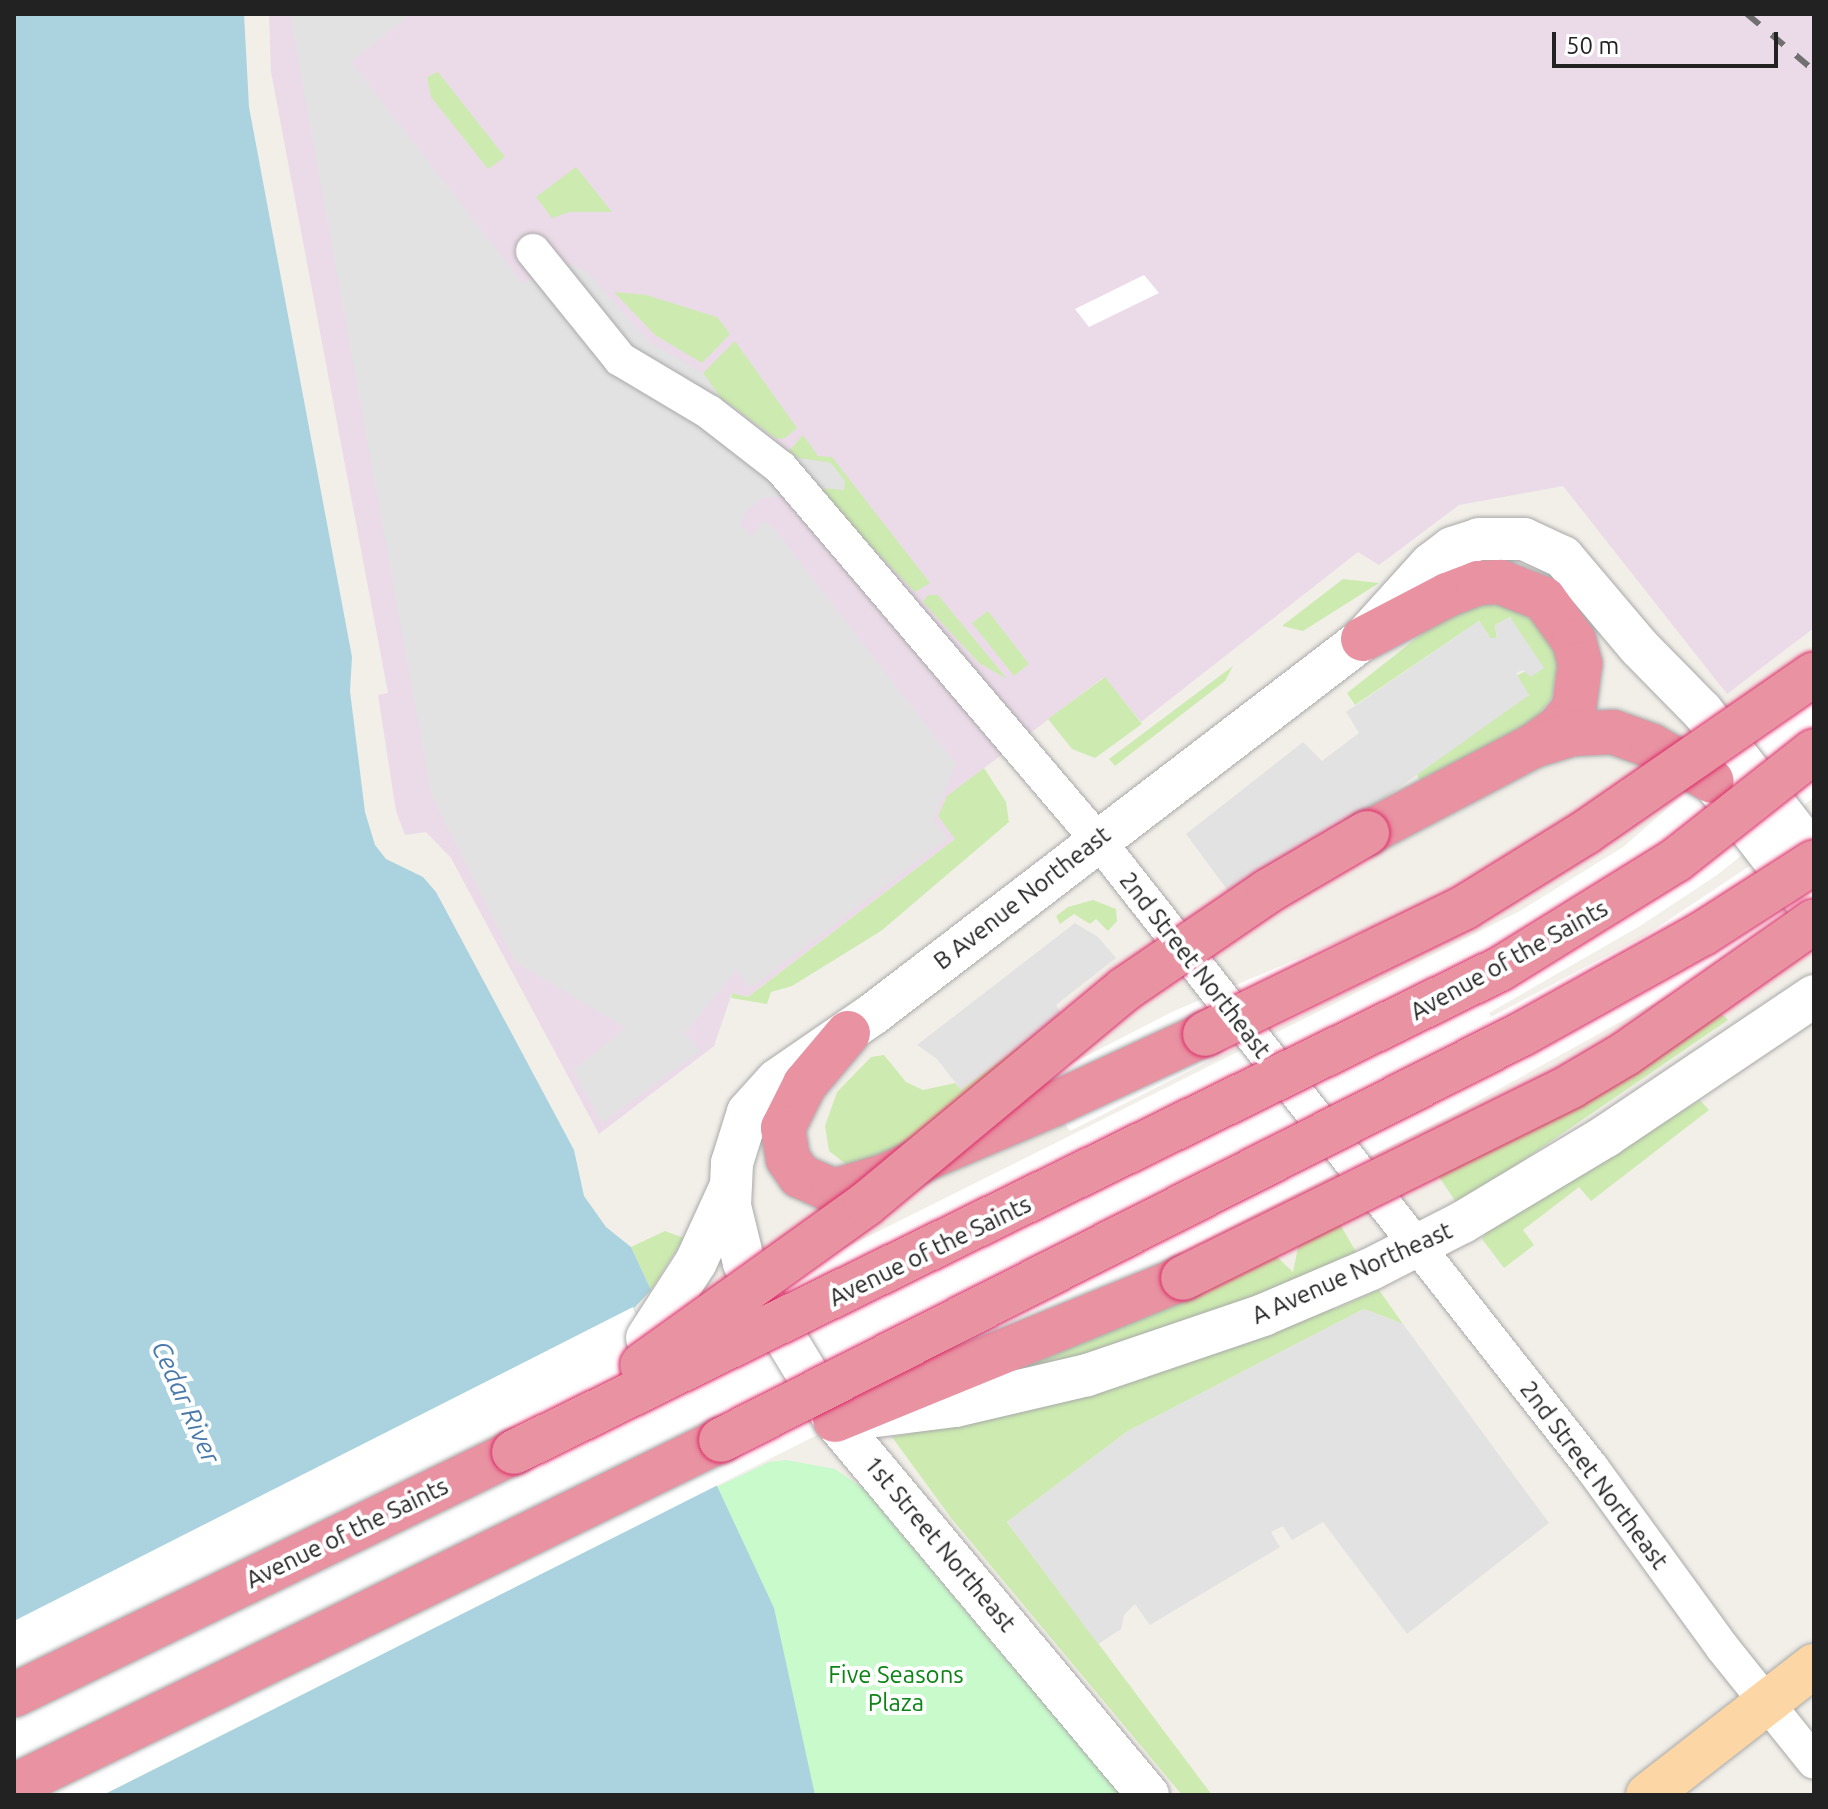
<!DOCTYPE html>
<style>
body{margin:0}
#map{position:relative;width:1828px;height:1809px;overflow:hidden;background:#f2efe9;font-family:Ubuntu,sans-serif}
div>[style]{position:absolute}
.industrial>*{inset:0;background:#ebdbe8}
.grass>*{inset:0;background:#cdebb0}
.park>*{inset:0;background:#c8facc}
.parking>*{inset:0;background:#e2e2e2}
.water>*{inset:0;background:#aad3df}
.pier>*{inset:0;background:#fff}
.roads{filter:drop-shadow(0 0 2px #a9a9a9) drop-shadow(0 0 2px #a9a9a9)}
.minor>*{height:34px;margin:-17px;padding:0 17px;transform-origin:17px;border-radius:17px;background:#fff}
.tertiary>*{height:42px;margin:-21px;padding:0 21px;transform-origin:21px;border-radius:21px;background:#fff}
.primary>*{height:44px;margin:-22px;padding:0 22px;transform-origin:22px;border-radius:22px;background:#fcd6a4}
.motorway>*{height:44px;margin:-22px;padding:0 22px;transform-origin:22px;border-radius:22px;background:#e892a2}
.rail>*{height:6px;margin-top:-3px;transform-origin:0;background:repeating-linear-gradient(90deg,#707070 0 16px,transparent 0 32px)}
.bridges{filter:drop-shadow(0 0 2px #dc2a67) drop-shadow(0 0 2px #dc2a67)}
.motorway-bridge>*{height:44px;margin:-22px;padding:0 22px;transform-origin:22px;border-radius:22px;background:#e892a2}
span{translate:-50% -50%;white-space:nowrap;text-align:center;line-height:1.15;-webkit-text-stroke:8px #fff;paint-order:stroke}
.street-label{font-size:24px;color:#222}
.park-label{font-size:24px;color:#0c8416}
.water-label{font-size:26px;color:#4a7aab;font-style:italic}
.frame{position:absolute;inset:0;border:16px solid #222;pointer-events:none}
.scale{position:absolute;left:1552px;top:32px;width:226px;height:36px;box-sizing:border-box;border:4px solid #222;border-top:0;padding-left:10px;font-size:24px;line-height:28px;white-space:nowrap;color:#222;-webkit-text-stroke:6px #fff;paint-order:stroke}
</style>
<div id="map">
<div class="industrial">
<i style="clip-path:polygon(269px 14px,1814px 14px,1814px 628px,1727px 694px,1563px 486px,1459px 505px,1379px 565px,1358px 552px,1141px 722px,1104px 677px,979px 772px,955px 839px,748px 997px,732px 993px,714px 1046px,599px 1134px,451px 858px,426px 832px,405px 835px,396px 811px,378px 695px,388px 693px,271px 72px)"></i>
</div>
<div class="grass">
<i style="clip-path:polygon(438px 72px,505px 157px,488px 169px,431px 97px,427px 77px)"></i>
<i style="clip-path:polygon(576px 167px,612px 212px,570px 212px,552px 218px,536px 197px)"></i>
<i style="clip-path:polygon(614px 292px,646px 295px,717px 317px,730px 334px,702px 363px,655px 335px)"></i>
<i style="clip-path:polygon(735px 341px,797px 428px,785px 438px,777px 439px,721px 398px,703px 373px)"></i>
<i style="clip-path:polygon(803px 435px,818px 456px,832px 457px,930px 583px,915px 592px,824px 497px,824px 488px,843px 490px,831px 463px,798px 458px,789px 451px)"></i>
<i style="clip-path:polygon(1343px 579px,1379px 583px,1303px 631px,1282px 626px)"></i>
<i style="clip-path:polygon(928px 595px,938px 595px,1007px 679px,979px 663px,923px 602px)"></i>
<i style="clip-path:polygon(1498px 601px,1532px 615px,1554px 645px,1558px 663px,1552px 697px,1532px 723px,1421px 783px,1416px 773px,1529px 695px,1516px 676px,1526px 671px,1510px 617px,1495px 625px,1497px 639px,1491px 639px,1479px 621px,1355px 705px,1347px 693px,1447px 614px,1464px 605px)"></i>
<i style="clip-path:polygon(988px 611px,1029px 664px,1014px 676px,972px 623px)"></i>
<i style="clip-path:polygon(1233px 666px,1225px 681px,1115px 766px,1109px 759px)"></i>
<i style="clip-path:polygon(1105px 677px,1142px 724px,1095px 758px,1072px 749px,1048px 719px)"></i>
<i style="clip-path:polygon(984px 768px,1006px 802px,1009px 822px,881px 931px,792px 986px,771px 992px,767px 1004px,731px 998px,732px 993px,748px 997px,955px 839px,938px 816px,947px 796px)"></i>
<i style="clip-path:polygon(1093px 900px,1116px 909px,1117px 921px,1108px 931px,1096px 919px,1090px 924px,1074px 914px,1060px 924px,1056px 916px,1068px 907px)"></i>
<i style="clip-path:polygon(1062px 1014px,915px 1142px,873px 1164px,847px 1165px,829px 1151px,825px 1126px,837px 1092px,871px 1057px,884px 1055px,906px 1082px,923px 1090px,955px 1083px,961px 1089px)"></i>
<i style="clip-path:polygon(1722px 1014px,1728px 1020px,1458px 1205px,1437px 1174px)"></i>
<i style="clip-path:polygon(1700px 1100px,1709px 1110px,1591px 1201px,1579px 1187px,1523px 1230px,1534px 1245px,1504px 1268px,1482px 1239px,1486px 1232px)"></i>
<i style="clip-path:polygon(1338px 1221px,1358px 1255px,1133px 1344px,1005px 1377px,1005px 1365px,1275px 1255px,1293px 1272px,1300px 1238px)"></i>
<i style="clip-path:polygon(665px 1231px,684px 1238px,651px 1290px,631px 1247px)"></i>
<i style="clip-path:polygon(1379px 1290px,1403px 1324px,1364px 1309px,1128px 1431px,1007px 1522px,1212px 1795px,1182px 1795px,951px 1518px,892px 1437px,972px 1420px,1331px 1303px,1335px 1309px)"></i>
</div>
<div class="park">
<i style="clip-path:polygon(786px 1460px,835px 1469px,863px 1488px,1009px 1663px,1127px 1795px,815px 1795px,717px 1487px,769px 1462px)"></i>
</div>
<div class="parking">
<i style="clip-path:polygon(290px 14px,411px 14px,351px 62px,524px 285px,558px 258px,587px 272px,648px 341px,703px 373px,721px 398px,798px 458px,831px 463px,845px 481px,844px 490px,826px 488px,761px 499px,746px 511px,741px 525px,752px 537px,761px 522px,772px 526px,956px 764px,933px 820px,948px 838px,751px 988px,736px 970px,685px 1033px,700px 1051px,602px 1123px,573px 1070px,626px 1028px,515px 962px,431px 794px)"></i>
<i style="clip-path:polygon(1510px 617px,1544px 668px,1530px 677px,1523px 670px,1516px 673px,1529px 695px,1237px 903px,1186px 834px,1303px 742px,1322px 761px,1359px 733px,1346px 712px,1479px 621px,1490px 638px,1497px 638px,1495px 625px)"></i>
<i style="clip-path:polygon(1075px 923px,1098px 937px,1116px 958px,1056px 1005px,1062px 1014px,961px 1090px,937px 1059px,917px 1045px)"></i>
<i style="clip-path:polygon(1364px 1309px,1403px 1324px,1549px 1523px,1407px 1634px,1323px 1522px,1292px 1540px,1283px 1526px,1271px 1532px,1280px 1547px,1150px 1625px,1135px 1604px,1124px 1615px,1121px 1629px,1098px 1644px,1007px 1522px,1128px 1431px)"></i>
</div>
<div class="water">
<i style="clip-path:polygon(14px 14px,244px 14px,249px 107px,352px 657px,350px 691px,365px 812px,375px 845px,386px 859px,423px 877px,436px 892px,574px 1150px,584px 1196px,606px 1227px,631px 1247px,651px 1290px,634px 1308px,774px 1608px,815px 1795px,14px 1795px)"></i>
</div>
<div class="pier">
<i style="clip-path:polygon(1144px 275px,1159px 293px,1089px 327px,1075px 309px)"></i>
<i style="clip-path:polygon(1814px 650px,1814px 797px,1717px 875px,1640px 926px,1489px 1013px,1491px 1017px,1646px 935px,1814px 823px,1814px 937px,1632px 1063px,1447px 1166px,1193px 1290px,1175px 1266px,1579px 1062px,1677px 1003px,1748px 951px,1456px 1113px,103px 1795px,14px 1795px,14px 1621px,633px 1307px,646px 1335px,673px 1319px,854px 1194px,1049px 1028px,1171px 934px,1359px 816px,1377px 850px,1330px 874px,1142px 1002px,826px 1249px,829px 1256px,1520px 911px,1623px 847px,1713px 769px,1479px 925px,1070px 1131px,1037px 1086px,1057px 1071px,1174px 1011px,1404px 914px,1464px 882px,1635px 776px)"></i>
</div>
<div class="roads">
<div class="minor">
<i style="left:533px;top:251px;width:139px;rotate:51.1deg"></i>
<i style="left:620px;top:359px;width:104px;rotate:30.8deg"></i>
<i style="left:709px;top:412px;width:91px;rotate:37.9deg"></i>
<i style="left:781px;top:468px;width:487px;rotate:49.6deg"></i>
<i style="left:1097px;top:839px;width:800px;rotate:51.8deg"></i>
<i style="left:1592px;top:1468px;width:221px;rotate:54deg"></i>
<i style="left:1722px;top:1647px;width:147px;rotate:51.3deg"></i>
</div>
<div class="tertiary">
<i style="left:1716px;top:785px;width:160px;rotate:52.3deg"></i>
<i style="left:647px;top:1338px;width:90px;rotate:-57.2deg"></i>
<i style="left:696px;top:1262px;width:79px;rotate:-65.4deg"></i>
<i style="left:853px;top:1419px;width:103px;rotate:-7.3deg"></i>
<i style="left:955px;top:1406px;width:136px;rotate:-13.2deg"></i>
<i style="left:1087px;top:1375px;width:186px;rotate:-18.8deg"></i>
<i style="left:1263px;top:1315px;width:117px;rotate:-23.1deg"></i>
<i style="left:1371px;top:1269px;width:103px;rotate:-27.1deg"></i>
<i style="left:1463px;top:1222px;width:167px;rotate:-31deg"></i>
<i style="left:1606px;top:1136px;width:251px;rotate:-33.9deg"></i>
<i style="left:1148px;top:1795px;width:488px;rotate:-129.9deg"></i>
<i style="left:835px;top:1420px;width:145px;rotate:-121.2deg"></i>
<i style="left:760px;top:1296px;width:37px;rotate:-116deg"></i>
<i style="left:744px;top:1263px;width:59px;rotate:-103.8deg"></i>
<i style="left:730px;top:1206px;width:43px;rotate:-87.3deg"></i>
<i style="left:732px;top:1163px;width:53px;rotate:-72.6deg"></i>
<i style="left:748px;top:1112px;width:43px;rotate:-47.8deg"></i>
<i style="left:777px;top:1080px;width:116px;rotate:-34.5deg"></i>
<i style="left:873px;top:1014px;width:617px;rotate:-37.43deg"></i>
<i style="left:1363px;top:639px;width:101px;rotate:-47.8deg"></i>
<i style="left:1431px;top:564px;width:26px;rotate:-37deg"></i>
<i style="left:1452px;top:548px;width:28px;rotate:-18deg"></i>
<i style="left:1479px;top:539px;width:45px"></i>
<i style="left:1524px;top:539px;width:43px;rotate:24.8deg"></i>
<i style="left:1563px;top:557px;width:119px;rotate:49.8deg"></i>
<i style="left:1640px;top:648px;width:88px;rotate:45.5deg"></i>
<i style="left:1702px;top:711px;width:182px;rotate:52.1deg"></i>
</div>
<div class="primary">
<i style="left:1648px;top:1795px;width:210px;rotate:-37.9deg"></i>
</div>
<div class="motorway">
<i style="left:1363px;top:639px;width:95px;rotate:-27.6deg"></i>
<i style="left:1447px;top:595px;width:33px;rotate:-21deg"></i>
<i style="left:1478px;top:583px;width:22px;rotate:-3deg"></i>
<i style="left:1500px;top:582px;width:47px;rotate:21.1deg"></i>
<i style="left:1544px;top:599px;width:52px;rotate:54.5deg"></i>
<i style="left:1574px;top:641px;width:24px;rotate:75deg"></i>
<i style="left:1580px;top:664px;width:45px;rotate:97.6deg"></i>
<i style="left:1574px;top:709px;width:25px;rotate:130deg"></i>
<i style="left:1558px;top:728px;width:31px;rotate:144deg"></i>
<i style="left:1533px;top:746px;width:187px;rotate:152.3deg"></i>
<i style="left:1536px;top:745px;width:38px;rotate:-17deg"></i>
<i style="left:1572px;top:734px;width:41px;rotate:-2.8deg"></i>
<i style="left:1613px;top:732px;width:41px;rotate:19.7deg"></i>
<i style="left:1652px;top:746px;width:69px;rotate:30.3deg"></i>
<i style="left:848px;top:1033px;width:67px;rotate:130.1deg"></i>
<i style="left:805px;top:1084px;width:49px;rotate:116.6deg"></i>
<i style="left:783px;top:1128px;width:31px;rotate:81deg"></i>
<i style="left:788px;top:1159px;width:21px;rotate:55deg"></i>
<i style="left:800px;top:1176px;width:37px;rotate:24deg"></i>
<i style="left:834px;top:1191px;width:50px;rotate:-16.3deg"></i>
<i style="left:882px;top:1177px;width:185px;rotate:-23deg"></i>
<i style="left:1052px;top:1105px;width:169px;rotate:-24.9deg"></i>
<i style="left:835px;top:1420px;width:376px;rotate:-22.2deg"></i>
<i style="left:14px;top:1695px;width:556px;rotate:-25.92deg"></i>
<i style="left:14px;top:1786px;width:787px;rotate:-26.08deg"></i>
</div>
</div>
<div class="rail">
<i style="left:1747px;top:14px;width:85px;rotate:40.2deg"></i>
</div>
<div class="bridges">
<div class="motorway-bridge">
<i style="left:1205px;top:1034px;width:289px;rotate:-26deg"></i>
<i style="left:1465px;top:907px;width:142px;rotate:-31.8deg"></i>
<i style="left:1586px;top:832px;width:277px;rotate:-34.7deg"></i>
<i style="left:1183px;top:1278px;width:433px;rotate:-26.3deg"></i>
<i style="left:1571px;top:1086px;width:63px;rotate:-30.7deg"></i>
<i style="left:1625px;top:1054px;width:231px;rotate:-35.1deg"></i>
<i style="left:642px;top:1365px;width:276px;rotate:-35.7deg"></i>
<i style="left:866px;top:1204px;width:337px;rotate:-39.7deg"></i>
<i style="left:1125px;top:989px;width:173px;rotate:-34.4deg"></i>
<i style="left:1268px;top:891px;width:115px;rotate:-30.4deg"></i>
<i style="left:721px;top:1440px;width:898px;rotate:-26.88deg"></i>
<i style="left:1522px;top:1034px;width:206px;rotate:-29.1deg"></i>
<i style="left:1702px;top:934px;width:133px;rotate:-32.7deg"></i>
<i style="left:514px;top:1452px;width:1098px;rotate:-26.1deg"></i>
<i style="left:1500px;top:969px;width:207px;rotate:-31.8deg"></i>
<i style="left:1676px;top:860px;width:176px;rotate:-38.3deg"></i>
</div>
</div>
<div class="street-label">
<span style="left:1022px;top:898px;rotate:-38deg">B Avenue Northeast</span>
<span style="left:1509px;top:960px;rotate:-29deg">Avenue of the Saints</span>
<span style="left:1195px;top:965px;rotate:52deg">2nd Street Northeast</span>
<span style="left:930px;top:1251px;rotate:-26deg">Avenue of the Saints</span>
<span style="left:1352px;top:1273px;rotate:-24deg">A Avenue Northeast</span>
<span style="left:1594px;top:1475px;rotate:53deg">2nd Street Northeast</span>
<span style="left:347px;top:1533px;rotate:-26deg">Avenue of the Saints</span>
<span style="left:940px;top:1544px;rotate:50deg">1st Street Northeast</span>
</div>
<div class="park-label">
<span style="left:896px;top:1689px">Five Seasons<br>Plaza</span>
</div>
<div class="water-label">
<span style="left:186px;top:1402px;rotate:66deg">Cedar River</span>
</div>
<div class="frame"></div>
<div class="scale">50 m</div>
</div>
